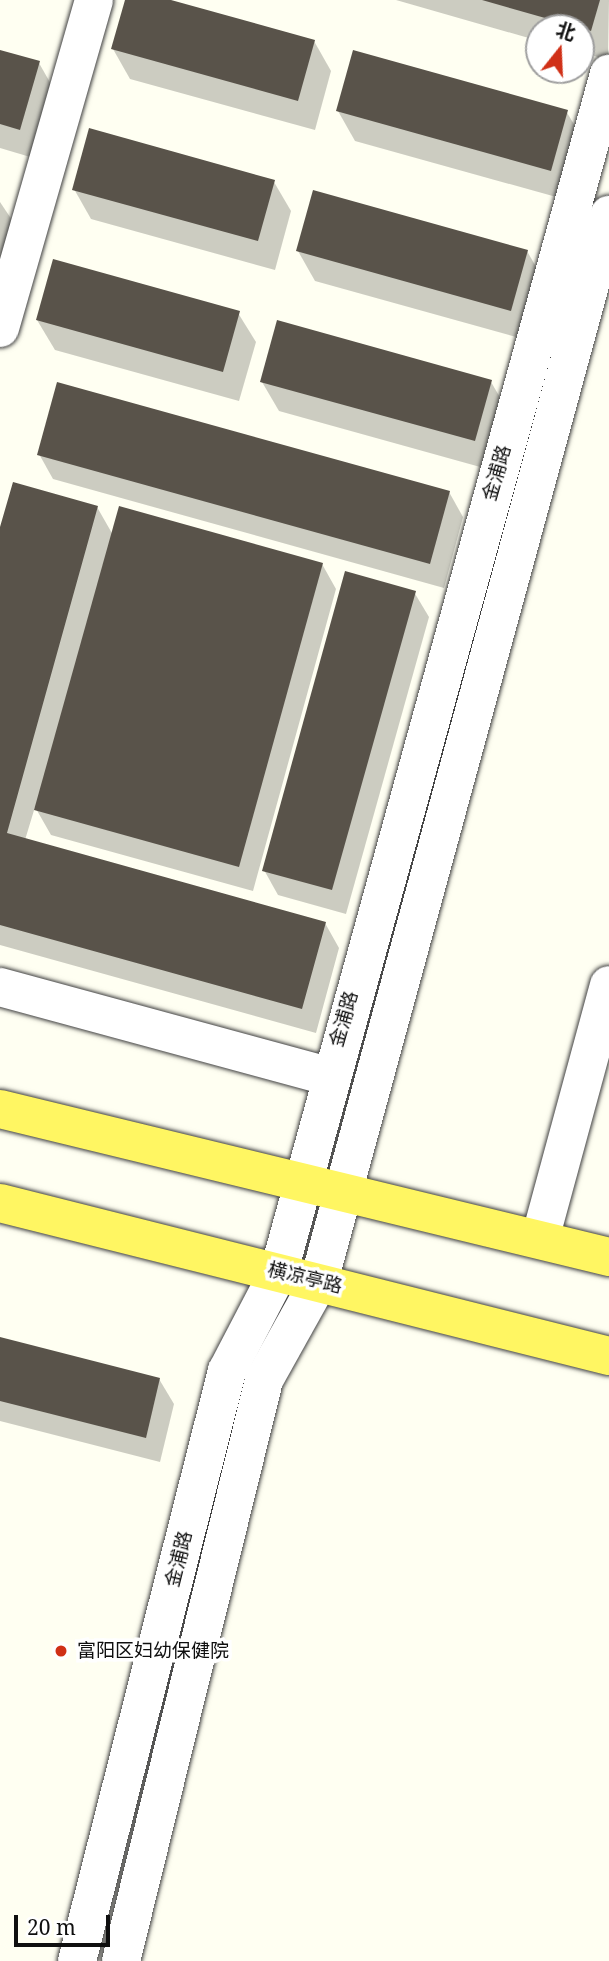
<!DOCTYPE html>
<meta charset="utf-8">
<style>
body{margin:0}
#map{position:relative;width:609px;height:1961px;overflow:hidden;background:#fffff2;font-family:"Noto Serif","Noto Sans SC",serif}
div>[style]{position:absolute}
.shadow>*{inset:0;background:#0003}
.building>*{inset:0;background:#59534a}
.roads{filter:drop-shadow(0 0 2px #424242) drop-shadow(0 0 2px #424242)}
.minor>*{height:38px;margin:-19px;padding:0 19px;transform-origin:19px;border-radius:19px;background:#fff}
.major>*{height:38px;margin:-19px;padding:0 19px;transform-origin:19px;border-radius:19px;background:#fff662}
.dots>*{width:19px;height:19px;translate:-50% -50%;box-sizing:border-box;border:4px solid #fff;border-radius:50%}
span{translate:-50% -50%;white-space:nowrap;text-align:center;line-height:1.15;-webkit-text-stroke:7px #fff;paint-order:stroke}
.street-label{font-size:19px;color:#0f0f0f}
.poi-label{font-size:19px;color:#0f0f0f}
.left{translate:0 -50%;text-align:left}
.north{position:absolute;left:525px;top:14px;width:70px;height:70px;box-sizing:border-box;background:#fff;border:2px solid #9f9f9f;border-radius:50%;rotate:18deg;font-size:19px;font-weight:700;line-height:28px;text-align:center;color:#0f0f0f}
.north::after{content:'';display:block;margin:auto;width:24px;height:32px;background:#d03017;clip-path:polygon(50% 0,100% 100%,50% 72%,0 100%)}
.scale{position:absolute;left:14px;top:1915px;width:96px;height:32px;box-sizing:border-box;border:4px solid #0f0f0f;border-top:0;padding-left:9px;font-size:21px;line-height:24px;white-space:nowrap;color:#0f0f0f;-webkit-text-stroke:5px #fff;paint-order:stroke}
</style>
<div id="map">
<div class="shadow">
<i style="clip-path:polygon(127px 0,165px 0,314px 41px,331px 71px,315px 130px,130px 79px,113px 49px)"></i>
<i style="clip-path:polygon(609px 0,608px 60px,581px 52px,581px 28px,539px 28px,539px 41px,396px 0)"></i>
<i style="clip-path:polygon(0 51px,39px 63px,56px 93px,37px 159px,0 148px)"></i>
<i style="clip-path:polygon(338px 111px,566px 111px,584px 141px,567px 200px,355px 141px)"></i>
<i style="clip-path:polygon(274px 182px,291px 211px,275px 270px,91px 219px,74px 189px)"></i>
<i style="clip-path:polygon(0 202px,20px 232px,0 287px)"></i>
<i style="clip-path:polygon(298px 251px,527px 251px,544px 281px,527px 340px,315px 281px)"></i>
<i style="clip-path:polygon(238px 313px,256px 342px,239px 401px,55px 350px,37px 320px)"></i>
<i style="clip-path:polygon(262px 382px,491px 382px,508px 411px,491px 470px,279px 411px)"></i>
<i style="clip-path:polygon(39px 454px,449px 492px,463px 517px,444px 588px,53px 479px)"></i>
<i style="clip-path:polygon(97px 507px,113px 535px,322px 564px,336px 589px,253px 891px,51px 835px,35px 807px,25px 840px,325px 923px,339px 948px,316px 1033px,0 945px,0 534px)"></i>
<i style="clip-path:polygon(414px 592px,429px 617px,346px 914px,278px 895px,264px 870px)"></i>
<i style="clip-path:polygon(0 1339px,159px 1379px,174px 1404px,160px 1462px,0 1421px)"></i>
</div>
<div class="building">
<i style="clip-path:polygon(125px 0,171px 0,315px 40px,298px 101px,111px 49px)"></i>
<i style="clip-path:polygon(482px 0,600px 0,591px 31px)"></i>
<i style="clip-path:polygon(0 50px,40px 61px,20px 130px,0 124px)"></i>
<i style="clip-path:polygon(353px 50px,568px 110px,551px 171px,336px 111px)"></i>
<i style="clip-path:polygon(89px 128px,275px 180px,258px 241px,72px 190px)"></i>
<i style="clip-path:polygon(313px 190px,528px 250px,511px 311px,296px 251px)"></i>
<i style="clip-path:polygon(53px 259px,240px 311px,223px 372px,36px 320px)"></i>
<i style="clip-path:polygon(277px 320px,492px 380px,475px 441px,260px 382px)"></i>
<i style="clip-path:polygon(57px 382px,450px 491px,430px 564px,37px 455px)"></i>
<i style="clip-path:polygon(13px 482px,98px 506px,7px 833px,326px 922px,302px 1009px,0 925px,0 527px)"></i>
<i style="clip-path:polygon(119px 506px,323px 563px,239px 867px,34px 810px)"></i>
<i style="clip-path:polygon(345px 571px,416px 591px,332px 890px,262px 871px)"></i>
<i style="clip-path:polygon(0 1337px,160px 1378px,146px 1438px,0 1401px)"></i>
</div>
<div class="roads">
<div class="minor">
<i style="left:0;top:328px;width:341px;rotate:-74deg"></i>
<i style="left:0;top:987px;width:340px;rotate:15.2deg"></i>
<i style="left:540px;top:1239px;width:263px;rotate:-74.8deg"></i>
<i style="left:77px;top:1961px;width:609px;rotate:-75.74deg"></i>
<i style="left:227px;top:1371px;width:113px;rotate:-62.5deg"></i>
<i style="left:279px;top:1271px;width:1242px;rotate:-74.59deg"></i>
<i style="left:121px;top:1961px;width:598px;rotate:-76.17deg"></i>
<i style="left:264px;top:1380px;width:113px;rotate:-60.9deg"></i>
<i style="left:319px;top:1281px;width:1105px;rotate:-74.78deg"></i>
</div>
<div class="major">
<i style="left:0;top:1109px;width:627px;rotate:13.66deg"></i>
<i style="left:0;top:1203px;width:628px;rotate:14.1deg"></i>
</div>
</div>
<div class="dots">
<i style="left:61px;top:1651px;background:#d03017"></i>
</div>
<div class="street-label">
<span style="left:497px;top:473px;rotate:-74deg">金浦路</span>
<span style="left:344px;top:1019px;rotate:-74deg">金浦路</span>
<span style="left:305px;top:1278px;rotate:14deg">横凉亭路</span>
<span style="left:179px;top:1559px;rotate:-76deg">金浦路</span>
</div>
<div class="poi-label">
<span class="left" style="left:77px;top:1651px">富阳区妇幼保健院</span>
</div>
<div class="north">北</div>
<div class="scale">20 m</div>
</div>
